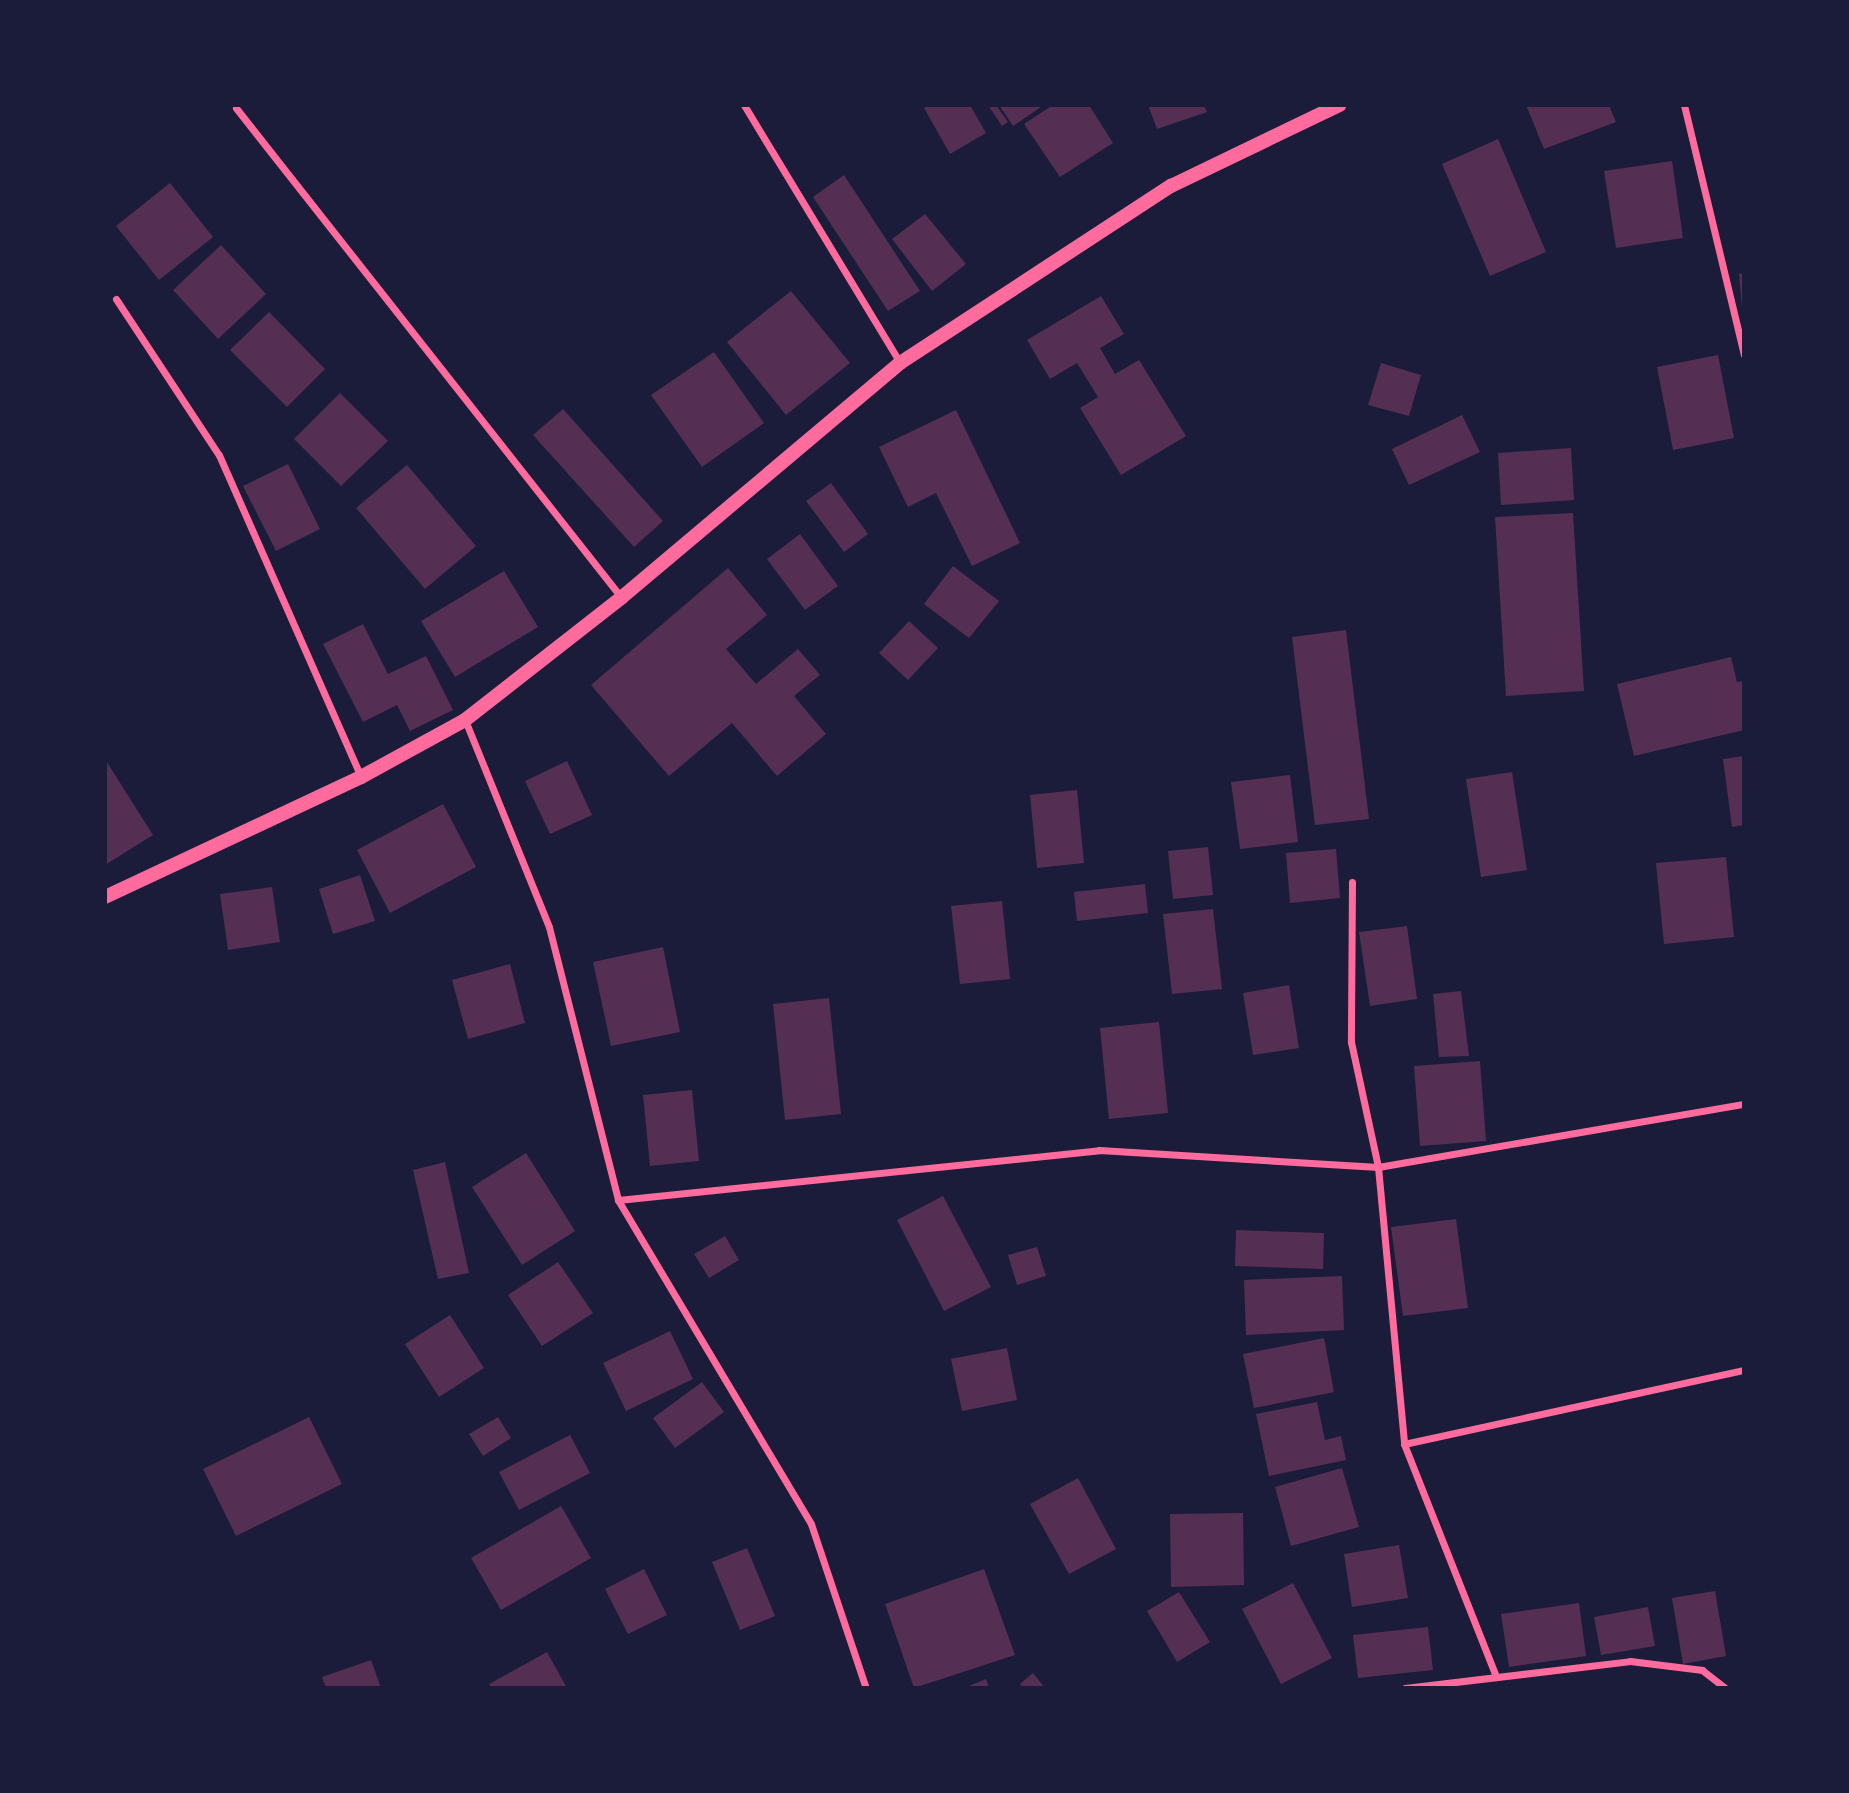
<!DOCTYPE html>
<style>
body{margin:0}
#map{position:relative;width:1849px;height:1793px;overflow:hidden;background:#1b1b3a;font-family:Montserrat,sans-serif}
div>[style]{position:absolute}
.building>*{inset:0;background:#542f53}
.minor>*{height:7px;margin:-3.5px;padding:0 3.5px;transform-origin:3.5px;border-radius:3.5px;background:#ff6b9d}
.secondary>*{height:14px;margin:-7px;padding:0 7px;transform-origin:7px;border-radius:7px;background:#ff6b9d}
span{translate:-50% -50%;white-space:nowrap;text-align:center;line-height:1.15;-webkit-text-stroke:5px #1b1b3a;paint-order:stroke}
.frame{position:absolute;inset:0;border:107px solid #1b1b3a;pointer-events:none}
</style>
<div id="map">
<div class="building">
<i style="clip-path:polygon(930px 105px,970px 105px,986px 133px,950px 154px,924px 108px)"></i>
<i style="clip-path:polygon(988px 105px,996px 105px,1008px 122px,1002px 126px)"></i>
<i style="clip-path:polygon(999px 105px,1044px 105px,1013px 126px)"></i>
<i style="clip-path:polygon(1053px 105px,1089px 105px,1113px 143px,1060px 177px,1024px 124px)"></i>
<i style="clip-path:polygon(1148px 105px,1204px 105px,1207px 112px,1157px 129px)"></i>
<i style="clip-path:polygon(1526px 105px,1609px 105px,1616px 122px,1544px 149px)"></i>
<i style="clip-path:polygon(1498px 139px,1546px 252px,1490px 276px,1442px 164px)"></i>
<i style="clip-path:polygon(1672px 161px,1683px 238px,1616px 248px,1604px 171px)"></i>
<i style="clip-path:polygon(844px 175px,920px 291px,888px 311px,813px 197px)"></i>
<i style="clip-path:polygon(170px 183px,213px 237px,159px 280px,116px 226px)"></i>
<i style="clip-path:polygon(925px 214px,966px 264px,932px 291px,892px 239px)"></i>
<i style="clip-path:polygon(221px 245px,266px 294px,218px 339px,173px 290px)"></i>
<i style="clip-path:polygon(1744px 273px,1744px 308px,1742px 308px,1739px 274px)"></i>
<i style="clip-path:polygon(791px 291px,850px 363px,786px 415px,727px 342px)"></i>
<i style="clip-path:polygon(1101px 296px,1124px 334px,1100px 348px,1115px 374px,1139px 360px,1186px 436px,1121px 475px,1080px 408px,1098px 397px,1077px 363px,1050px 379px,1027px 340px)"></i>
<i style="clip-path:polygon(269px 312px,325px 369px,287px 407px,230px 350px)"></i>
<i style="clip-path:polygon(714px 352px,764px 423px,702px 467px,651px 395px)"></i>
<i style="clip-path:polygon(1718px 355px,1734px 438px,1673px 450px,1657px 367px)"></i>
<i style="clip-path:polygon(1381px 363px,1421px 375px,1409px 416px,1368px 405px)"></i>
<i style="clip-path:polygon(340px 393px,388px 441px,341px 486px,294px 439px)"></i>
<i style="clip-path:polygon(563px 409px,663px 521px,634px 547px,533px 435px)"></i>
<i style="clip-path:polygon(956px 410px,1020px 543px,972px 566px,936px 493px,908px 507px,879px 447px)"></i>
<i style="clip-path:polygon(1462px 415px,1480px 452px,1409px 485px,1392px 449px)"></i>
<i style="clip-path:polygon(1571px 448px,1574px 500px,1501px 505px,1498px 453px)"></i>
<i style="clip-path:polygon(288px 464px,320px 529px,276px 551px,243px 486px)"></i>
<i style="clip-path:polygon(407px 465px,476px 546px,425px 589px,356px 508px)"></i>
<i style="clip-path:polygon(831px 483px,868px 534px,844px 552px,806px 501px)"></i>
<i style="clip-path:polygon(1573px 513px,1584px 691px,1506px 696px,1495px 517px)"></i>
<i style="clip-path:polygon(800px 534px,838px 586px,805px 610px,767px 559px)"></i>
<i style="clip-path:polygon(953px 566px,999px 601px,969px 638px,924px 604px)"></i>
<i style="clip-path:polygon(728px 568px,767px 615px,726px 649px,756px 684px,798px 649px,820px 675px,794px 696px,826px 734px,777px 776px,732px 723px,669px 776px,591px 685px)"></i>
<i style="clip-path:polygon(504px 571px,538px 627px,455px 677px,421px 621px)"></i>
<i style="clip-path:polygon(909px 621px,938px 648px,908px 680px,879px 653px)"></i>
<i style="clip-path:polygon(363px 624px,388px 674px,426px 656px,453px 710px,410px 731px,397px 705px,363px 722px,323px 644px)"></i>
<i style="clip-path:polygon(1346px 630px,1369px 819px,1315px 825px,1292px 637px)"></i>
<i style="clip-path:polygon(1731px 657px,1737px 682px,1744px 681px,1744px 730px,1634px 756px,1617px 684px)"></i>
<i style="clip-path:polygon(1744px 756px,1744px 825px,1732px 827px,1723px 759px)"></i>
<i style="clip-path:polygon(105px 759px,153px 835px,105px 865px)"></i>
<i style="clip-path:polygon(567px 761px,592px 815px,550px 834px,525px 781px)"></i>
<i style="clip-path:polygon(1512px 772px,1527px 870px,1481px 877px,1466px 779px)"></i>
<i style="clip-path:polygon(1290px 775px,1298px 842px,1240px 849px,1231px 782px)"></i>
<i style="clip-path:polygon(1077px 790px,1084px 863px,1037px 868px,1030px 795px)"></i>
<i style="clip-path:polygon(443px 804px,476px 867px,390px 913px,357px 850px)"></i>
<i style="clip-path:polygon(1208px 847px,1213px 895px,1173px 899px,1168px 851px)"></i>
<i style="clip-path:polygon(1336px 849px,1340px 898px,1290px 903px,1286px 853px)"></i>
<i style="clip-path:polygon(1726px 857px,1734px 937px,1664px 944px,1656px 863px)"></i>
<i style="clip-path:polygon(360px 875px,375px 921px,333px 934px,319px 889px)"></i>
<i style="clip-path:polygon(1145px 884px,1148px 913px,1077px 921px,1074px 892px)"></i>
<i style="clip-path:polygon(272px 887px,280px 942px,228px 950px,220px 894px)"></i>
<i style="clip-path:polygon(1002px 901px,1010px 979px,960px 984px,951px 906px)"></i>
<i style="clip-path:polygon(1213px 909px,1222px 989px,1172px 994px,1163px 914px)"></i>
<i style="clip-path:polygon(1407px 926px,1417px 999px,1370px 1006px,1359px 932px)"></i>
<i style="clip-path:polygon(663px 947px,680px 1032px,611px 1046px,593px 962px)"></i>
<i style="clip-path:polygon(510px 964px,525px 1023px,468px 1039px,452px 980px)"></i>
<i style="clip-path:polygon(1289px 985px,1299px 1048px,1253px 1055px,1243px 993px)"></i>
<i style="clip-path:polygon(1461px 991px,1469px 1056px,1439px 1057px,1433px 994px)"></i>
<i style="clip-path:polygon(829px 998px,841px 1114px,785px 1120px,773px 1004px)"></i>
<i style="clip-path:polygon(1159px 1022px,1168px 1113px,1109px 1119px,1100px 1028px)"></i>
<i style="clip-path:polygon(1480px 1061px,1486px 1141px,1420px 1146px,1414px 1066px)"></i>
<i style="clip-path:polygon(692px 1090px,699px 1161px,650px 1166px,643px 1095px)"></i>
<i style="clip-path:polygon(526px 1153px,575px 1231px,522px 1265px,472px 1187px)"></i>
<i style="clip-path:polygon(445px 1162px,469px 1273px,438px 1279px,413px 1170px)"></i>
<i style="clip-path:polygon(943px 1196px,991px 1287px,944px 1311px,897px 1220px)"></i>
<i style="clip-path:polygon(1456px 1219px,1468px 1308px,1403px 1316px,1391px 1227px)"></i>
<i style="clip-path:polygon(1236px 1230px,1324px 1233px,1323px 1269px,1235px 1266px)"></i>
<i style="clip-path:polygon(725px 1236px,739px 1260px,709px 1278px,694px 1254px)"></i>
<i style="clip-path:polygon(1037px 1247px,1046px 1276px,1017px 1285px,1008px 1255px)"></i>
<i style="clip-path:polygon(558px 1262px,593px 1313px,542px 1346px,508px 1295px)"></i>
<i style="clip-path:polygon(1342px 1276px,1344px 1330px,1246px 1335px,1244px 1280px)"></i>
<i style="clip-path:polygon(450px 1315px,484px 1368px,439px 1397px,405px 1344px)"></i>
<i style="clip-path:polygon(670px 1331px,693px 1379px,626px 1411px,603px 1363px)"></i>
<i style="clip-path:polygon(1324px 1338px,1334px 1392px,1254px 1408px,1243px 1354px)"></i>
<i style="clip-path:polygon(1007px 1348px,1017px 1400px,962px 1411px,951px 1359px)"></i>
<i style="clip-path:polygon(702px 1382px,724px 1412px,675px 1448px,653px 1418px)"></i>
<i style="clip-path:polygon(1317px 1402px,1325px 1440px,1341px 1436px,1346px 1460px,1269px 1476px,1256px 1414px)"></i>
<i style="clip-path:polygon(309px 1417px,342px 1484px,236px 1536px,203px 1469px)"></i>
<i style="clip-path:polygon(498px 1417px,511px 1438px,483px 1456px,469px 1434px)"></i>
<i style="clip-path:polygon(570px 1435px,590px 1473px,519px 1510px,499px 1472px)"></i>
<i style="clip-path:polygon(1342px 1468px,1359px 1527px,1291px 1546px,1275px 1487px)"></i>
<i style="clip-path:polygon(1078px 1478px,1116px 1549px,1069px 1574px,1030px 1504px)"></i>
<i style="clip-path:polygon(561px 1506px,591px 1558px,501px 1610px,471px 1558px)"></i>
<i style="clip-path:polygon(1243px 1513px,1244px 1585px,1171px 1587px,1170px 1514px)"></i>
<i style="clip-path:polygon(1399px 1545px,1408px 1598px,1352px 1607px,1344px 1554px)"></i>
<i style="clip-path:polygon(747px 1548px,775px 1616px,740px 1630px,712px 1562px)"></i>
<i style="clip-path:polygon(644px 1569px,667px 1615px,628px 1634px,605px 1589px)"></i>
<i style="clip-path:polygon(984px 1569px,1015px 1655px,914px 1688px,885px 1604px)"></i>
<i style="clip-path:polygon(1293px 1583px,1332px 1658px,1281px 1684px,1242px 1609px)"></i>
<i style="clip-path:polygon(1715px 1591px,1726px 1656px,1683px 1664px,1672px 1598px)"></i>
<i style="clip-path:polygon(1179px 1592px,1210px 1642px,1177px 1662px,1147px 1611px)"></i>
<i style="clip-path:polygon(1579px 1603px,1586px 1656px,1509px 1667px,1501px 1614px)"></i>
<i style="clip-path:polygon(1648px 1607px,1655px 1646px,1601px 1655px,1594px 1617px)"></i>
<i style="clip-path:polygon(1428px 1627px,1433px 1670px,1358px 1678px,1353px 1635px)"></i>
<i style="clip-path:polygon(547px 1652px,567px 1688px,492px 1688px,489px 1684px)"></i>
<i style="clip-path:polygon(371px 1660px,381px 1688px,326px 1688px,322px 1677px)"></i>
<i style="clip-path:polygon(1033px 1673px,1045px 1688px,1023px 1688px,1020px 1684px)"></i>
<i style="clip-path:polygon(986px 1679px,989px 1688px,964px 1688px)"></i>
</div>
<div class="minor">
<i style="left:744px;top:105px;width:301px;rotate:58.8deg"></i>
<i style="left:1684px;top:105px;width:257px;rotate:76.5deg"></i>
<i style="left:236px;top:108px;width:622px;rotate:51.79deg"></i>
<i style="left:116px;top:299px;width:187px;rotate:56.6deg"></i>
<i style="left:219px;top:455px;width:352px;rotate:66.2deg"></i>
<i style="left:465px;top:720px;width:223px;rotate:67.9deg"></i>
<i style="left:549px;top:927px;width:282px;rotate:75.8deg"></i>
<i style="left:618px;top:1200px;width:377px;rotate:59.2deg"></i>
<i style="left:811px;top:1524px;width:173px;rotate:71.5deg"></i>
<i style="left:1352px;top:882px;width:160px;rotate:90.4deg"></i>
<i style="left:1351px;top:1042px;width:128px;rotate:77.8deg"></i>
<i style="left:1378px;top:1167px;width:278px;rotate:84.6deg"></i>
<i style="left:1404px;top:1444px;width:250px;rotate:68.4deg"></i>
<i style="left:618px;top:1200px;width:484px;rotate:-5.9deg"></i>
<i style="left:1099px;top:1150px;width:280px;rotate:3.5deg"></i>
<i style="left:1378px;top:1167px;width:371px;rotate:-9.8deg"></i>
<i style="left:1404px;top:1444px;width:348px;rotate:-12.3deg"></i>
<i style="left:1405px;top:1688px;width:227px;rotate:-6.8deg"></i>
<i style="left:1630px;top:1661px;width:73px;rotate:7.1deg"></i>
<i style="left:1702px;top:1670px;width:29px;rotate:38deg"></i>
</div>
<div class="secondary">
<i style="left:105px;top:897px;width:283px;rotate:-25.1deg"></i>
<i style="left:361px;top:777px;width:119px;rotate:-28.7deg"></i>
<i style="left:465px;top:720px;width:198px;rotate:-38deg"></i>
<i style="left:621px;top:598px;width:365px;rotate:-40.1deg"></i>
<i style="left:900px;top:363px;width:324px;rotate:-33.2deg"></i>
<i style="left:1171px;top:186px;width:187px;rotate:-25.7deg"></i>
</div>
<div class="frame"></div>
</div>
